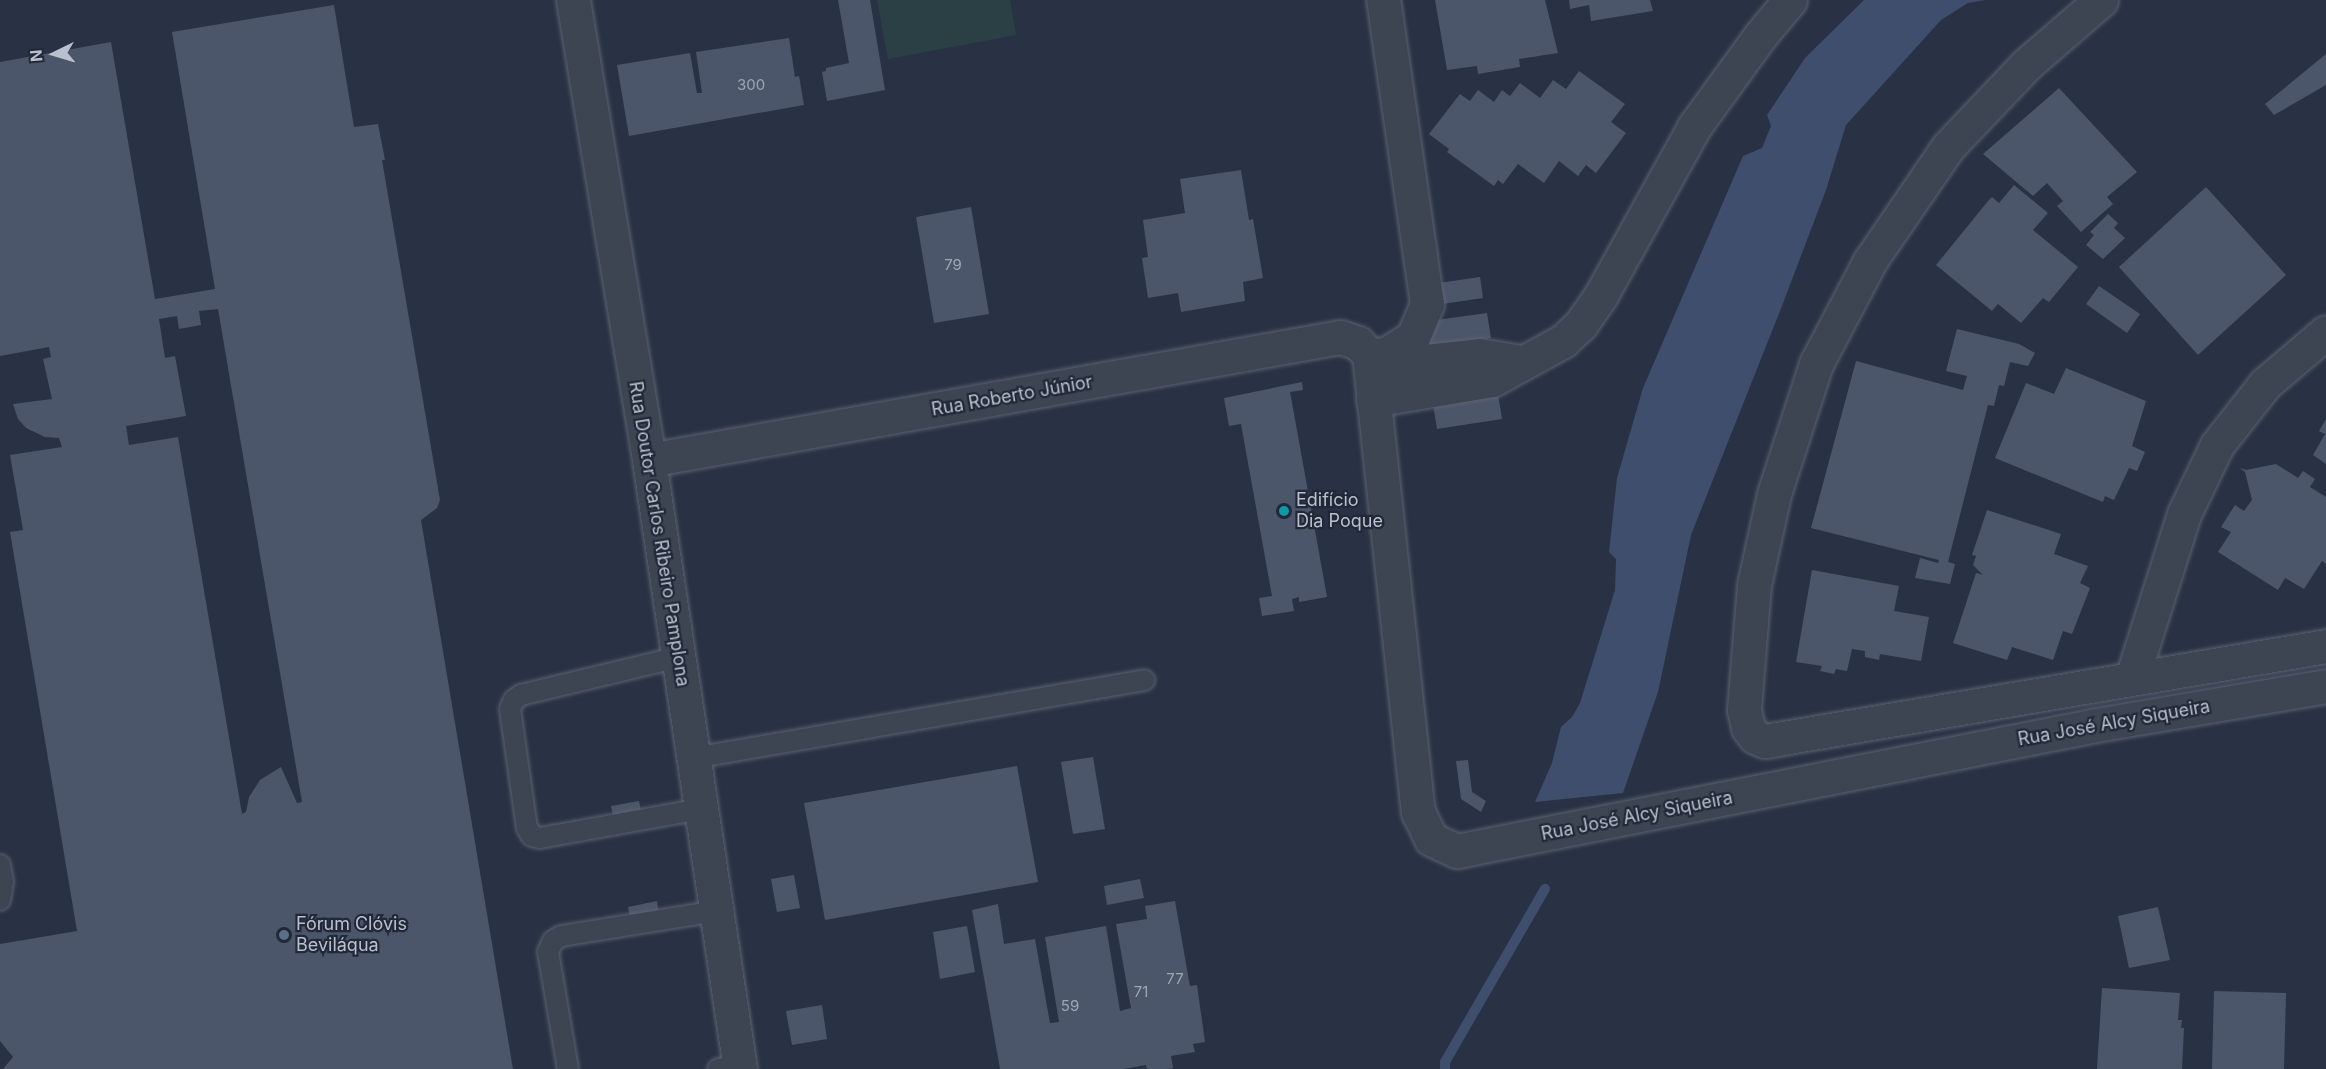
<!DOCTYPE html>
<meta charset="utf-8">
<style>
body{margin:0}
#map{position:relative;width:2326px;height:1069px;overflow:hidden;background:#283244;font-family:Inter,sans-serif}
div>[style]{position:absolute}
.green>*{inset:0;background:#2a4045}
.water>*{inset:0;background:#3f4e6c}
.stream>*{height:10px;margin:-5px;padding:0 5px;transform-origin:5px;border-radius:5px;background:#3f4e6c}
.building>*{inset:0;background:#4c566a}
.roads{filter:drop-shadow(0 0 2px #5b6271) drop-shadow(0 0 2px #5b6271)}
.lane>*{height:20px;margin:-10px;padding:0 10px;transform-origin:10px;border-radius:10px;background:#3d4553}
.street>*{height:33px;margin:-16.5px;padding:0 16.5px;transform-origin:16.5px;border-radius:16.5px;background:#3d4553}
.dots>*{width:16px;height:16px;translate:-50% -50%;box-sizing:border-box;border:3px solid #212939;border-radius:50%}
span{translate:-50% -50%;white-space:nowrap;text-align:center;line-height:1.15;-webkit-text-stroke:4.5px #212939;paint-order:stroke}
.number-label{font-size:15px;color:#9ea6b4}
.number-label span{-webkit-text-stroke-width:0}
.street-label{font-size:18px;color:#bac0cd}
.poi-label{font-size:18px;color:#bac0cd}
.left{translate:0 -50%;text-align:left}
.north{position:absolute;left:24px;top:24px;width:60px;height:60px;-webkit-text-stroke:4px #212939;paint-order:stroke;rotate:265deg;font-size:16px;font-weight:700;line-height:24px;text-align:center;color:#bac0cd}
.north::after{content:'';display:block;margin:auto;width:21px;height:27px;background:#bac0cd;clip-path:polygon(50% 0,100% 100%,50% 72%,0 100%)}
</style>
<div id="map">
<div class="green">
<i style="clip-path:polygon(877px 0,1010px 0,1016px 35px,888px 59px)"></i>
</div>
<div class="water">
<i style="clip-path:polygon(1864px 0,1985px 0,1968px 3px,1941px 20px,1846px 125px,1826px 190px,1782px 306px,1691px 535px,1658px 692px,1623px 793px,1535px 802px,1552px 763px,1561px 727px,1572px 717px,1580px 703px,1615px 590px,1616px 559px,1609px 552px,1617px 478px,1643px 388px,1743px 156px,1762px 148px,1771px 126px,1767px 115px,1805px 58px)"></i>
</div>
<div class="stream">
<i style="left:1445px;top:1069px;width:7px;rotate:-90deg"></i>
<i style="left:1445px;top:1062px;width:200px;rotate:-60deg"></i>
</div>
<div class="building">
<i style="clip-path:polygon(838px 0,870px 0,885px 90px,827px 101px,822px 72px,826px 71px,826px 68px,849px 63px)"></i>
<i style="clip-path:polygon(1435px 0,1545px 0,1558px 53px,1519px 59px,1520px 67px,1478px 74px,1477px 66px,1447px 70px)"></i>
<i style="clip-path:polygon(1569px 0,1650px 0,1653px 11px,1591px 21px,1589px 5px,1570px 9px)"></i>
<i style="clip-path:polygon(evenodd,334px 5px,354px 127px,378px 124px,385px 160px,382px 160px,440px 500px,437px 508px,421px 520px,513px 1069px,3px 1069px,13px 1057px,0 1041px,0 944px,77px 931px,10px 532px,23px 530px,10px 455px,62px 447px,59px 438px,45px 437px,26px 428px,18px 419px,13px 404px,52px 399px,43px 359px,51px 357px,49px 347px,0 356px,0 62px,111px 42px,155px 299px,215px 289px,172px 32px,334px 5px,218px 309px,302px 802px,297px 803px,281px 767px,260px 780px,249px 797px,246px 812px,242px 814px,178px 437px,129px 445px,126px 426px,186px 416px,175px 356px,165px 358px,159px 319px,177px 316px,179px 329px,201px 325px,199px 311px,218px 309px)"></i>
<i style="clip-path:polygon(789px 38px,795px 77px,799px 76px,804px 105px,629px 136px,617px 65px,690px 53px,697px 93px,702px 93px,696px 52px)"></i>
<i style="clip-path:polygon(2326px 54px,2326px 85px,2274px 115px,2265px 104px)"></i>
<i style="clip-path:polygon(1579px 71px,1625px 104px,1611px 122px,1626px 133px,1596px 173px,1586px 165px,1578px 176px,1559px 161px,1544px 183px,1518px 164px,1503px 184px,1498px 180px,1494px 186px,1447px 152px,1449px 149px,1429px 134px,1460px 94px,1470px 101px,1478px 90px,1494px 102px,1502px 90px,1510px 96px,1520px 83px,1540px 98px,1553px 80px,1566px 89px)"></i>
<i style="clip-path:polygon(2059px 88px,2137px 172px,2107px 197px,2113px 204px,2081px 232px,2057px 206px,2063px 201px,2047px 183px,2033px 196px,1983px 154px)"></i>
<i style="clip-path:polygon(1241px 170px,1249px 220px,1253px 219px,1263px 278px,1243px 282px,1245px 301px,1181px 312px,1178px 293px,1148px 298px,1142px 258px,1148px 257px,1143px 220px,1185px 213px,1180px 179px)"></i>
<i style="clip-path:polygon(2014px 185px,2048px 213px,2033px 230px,2078px 267px,2049px 302px,2043px 298px,2021px 323px,1998px 304px,1992px 311px,1936px 265px,1988px 201px,1992px 197px,1999px 203px)"></i>
<i style="clip-path:polygon(2206px 187px,2286px 275px,2198px 355px,2119px 267px)"></i>
<i style="clip-path:polygon(971px 207px,989px 314px,934px 323px,916px 217px)"></i>
<i style="clip-path:polygon(2108px 214px,2118px 223px,2114px 228px,2125px 238px,2103px 259px,2086px 245px,2094px 235px,2090px 232px)"></i>
<i style="clip-path:polygon(1480px 277px,1483px 298px,1442px 304px,1439px 283px)"></i>
<i style="clip-path:polygon(2099px 286px,2140px 314px,2127px 333px,2086px 304px)"></i>
<i style="clip-path:polygon(1487px 313px,1491px 338px,1426px 347px,1422px 322px)"></i>
<i style="clip-path:polygon(1957px 329px,2019px 344px,2035px 353px,2028px 366px,2010px 362px,2004px 386px,1999px 385px,1994px 406px,1988px 405px,1948px 562px,1955px 564px,1950px 584px,1915px 578px,1920px 558px,1938px 563px,1939px 560px,1811px 528px,1856px 361px,1963px 390px,1967px 376px,1946px 371px)"></i>
<i style="clip-path:polygon(2066px 368px,2146px 401px,2132px 446px,2145px 452px,2137px 471px,2129px 468px,2114px 500px,2105px 496px,2103px 502px,1995px 458px,2026px 383px,2054px 394px)"></i>
<i style="clip-path:polygon(1302px 382px,1303px 390px,1290px 392px,1291px 397px,1327px 597px,1299px 602px,1299px 597px,1292px 599px,1294px 611px,1262px 616px,1259px 598px,1272px 596px,1241px 424px,1229px 426px,1224px 398px)"></i>
<i style="clip-path:polygon(1498px 394px,1502px 419px,1437px 429px,1433px 404px)"></i>
<i style="clip-path:polygon(2326px 419px,2326px 464px,2313px 455px,2325px 434px,2319px 431px)"></i>
<i style="clip-path:polygon(2276px 464px,2298px 478px,2303px 471px,2315px 479px,2310px 487px,2326px 497px,2326px 564px,2322px 561px,2304px 589px,2285px 578px,2278px 590px,2218px 552px,2231px 532px,2221px 527px,2235px 505px,2244px 511px,2252px 500px,2245px 472px,2240px 468px,2246px 470px)"></i>
<i style="clip-path:polygon(1987px 510px,2061px 534px,2054px 554px,2088px 566px,2080px 583px,2090px 588px,2072px 634px,2063px 631px,2053px 660px,2012px 647px,2007px 660px,1953px 643px,1976px 573px,1983px 575px,1973px 565px,1976px 556px,1972px 555px)"></i>
<i style="clip-path:polygon(1812px 570px,1899px 586px,1894px 611px,1929px 617px,1921px 661px,1880px 654px,1879px 660px,1865px 657px,1865px 651px,1852px 649px,1847px 671px,1836px 669px,1834px 674px,1820px 671px,1822px 666px,1796px 662px)"></i>
<i style="clip-path:polygon(1093px 757px,1105px 829px,1073px 834px,1061px 762px)"></i>
<i style="clip-path:polygon(1468px 760px,1472px 792px,1486px 801px,1481px 812px,1461px 799px,1456px 761px)"></i>
<i style="clip-path:polygon(1017px 766px,1038px 882px,825px 920px,804px 803px)"></i>
<i style="clip-path:polygon(639px 801px,644px 826px,616px 832px,611px 806px)"></i>
<i style="clip-path:polygon(794px 875px,800px 908px,777px 912px,771px 879px)"></i>
<i style="clip-path:polygon(1140px 879px,1144px 898px,1107px 905px,1104px 886px)"></i>
<i style="clip-path:polygon(657px 901px,661px 927px,633px 932px,628px 907px)"></i>
<i style="clip-path:polygon(1175px 901px,1190px 986px,1197px 985px,1205px 1042px,1193px 1044px,1195px 1052px,1171px 1056px,1173px 1068px,1167px 1069px,1147px 1069px,1146px 1065px,1123px 1069px,1000px 1069px,972px 910px,998px 904px,1004px 944px,1035px 939px,1050px 1023px,1059px 1022px,1045px 937px,1106px 926px,1120px 1011px,1131px 1008px,1116px 924px,1147px 919px,1145px 906px)"></i>
<i style="clip-path:polygon(2158px 907px,2170px 960px,2129px 968px,2118px 916px)"></i>
<i style="clip-path:polygon(967px 926px,975px 972px,940px 979px,933px 932px)"></i>
<i style="clip-path:polygon(2102px 988px,2180px 993px,2178px 1020px,2182px 1020px,2181px 1028px,2184px 1028px,2182px 1069px,2097px 1069px)"></i>
<i style="clip-path:polygon(2214px 991px,2286px 993px,2284px 1069px,2212px 1069px)"></i>
<i style="clip-path:polygon(822px 1005px,827px 1039px,792px 1045px,786px 1011px)"></i>
</div>
<div class="roads">
<div class="lane">
<i style="left:679px;top:657px;width:163px;rotate:166.5deg"></i>
<i style="left:521px;top:695px;width:9px;rotate:144deg"></i>
<i style="left:514px;top:700px;width:10px;rotate:114deg"></i>
<i style="left:510px;top:709px;width:120px;rotate:81.9deg"></i>
<i style="left:527px;top:828px;width:9px;rotate:58deg"></i>
<i style="left:532px;top:836px;width:8px;rotate:14deg"></i>
<i style="left:540px;top:838px;width:164px;rotate:-10.2deg"></i>
<i style="left:694px;top:758px;width:457px;rotate:-9.8deg"></i>
<i style="left:0;top:865px;width:17px;rotate:80deg"></i>
<i style="left:3px;top:882px;width:18px;rotate:99deg"></i>
<i style="left:568px;top:1069px;width:119px;rotate:-99.7deg"></i>
<i style="left:548px;top:952px;width:12px;rotate:-66deg"></i>
<i style="left:553px;top:941px;width:9px;rotate:-32deg"></i>
<i style="left:561px;top:936px;width:158px;rotate:-9.1deg"></i>
<i style="left:718px;top:1069px;width:22px;rotate:-8deg"></i>
</div>
<div class="street">
<i style="left:573px;top:0;width:466px;rotate:80.6deg"></i>
<i style="left:649px;top:460px;width:616px;rotate:81.5deg"></i>
<i style="left:2101px;top:0;width:99px;rotate:139.1deg"></i>
<i style="left:2026px;top:65px;width:113px;rotate:133.6deg"></i>
<i style="left:1948px;top:147px;width:138px;rotate:124.4deg"></i>
<i style="left:1870px;top:261px;width:116px;rotate:117.7deg"></i>
<i style="left:1816px;top:364px;width:137px;rotate:107.9deg"></i>
<i style="left:1774px;top:494px;width:93px;rotate:102.4deg"></i>
<i style="left:1754px;top:585px;width:125px;rotate:94.6deg"></i>
<i style="left:1744px;top:710px;width:18px;rotate:77deg"></i>
<i style="left:1748px;top:728px;width:11px;rotate:52deg"></i>
<i style="left:1755px;top:737px;width:11px;rotate:22deg"></i>
<i style="left:1765px;top:741px;width:12px;rotate:-9deg"></i>
<i style="left:1777px;top:739px;width:557px;rotate:-9.61deg"></i>
<i style="left:1369px;top:355px;width:460px;rotate:83.9deg"></i>
<i style="left:1418px;top:812px;width:30px;rotate:64deg"></i>
<i style="left:1431px;top:839px;width:29px;rotate:25deg"></i>
<i style="left:1457px;top:851px;width:651px;rotate:-11.15deg"></i>
<i style="left:2096px;top:725px;width:233px;rotate:-9.6deg"></i>
<i style="left:1369px;top:355px;width:17px;rotate:-3deg"></i>
<i style="left:1386px;top:354px;width:32px;rotate:-32deg"></i>
<i style="left:1413px;top:337px;width:36px;rotate:-67deg"></i>
<i style="left:1427px;top:304px;width:307px;rotate:-98.2deg"></i>
<i style="left:1371px;top:367px;width:109px;rotate:-6.3deg"></i>
<i style="left:1479px;top:355px;width:43px;rotate:9.5deg"></i>
<i style="left:1373px;top:400px;width:121px;rotate:-9.5deg"></i>
<i style="left:1492px;top:380px;width:81px;rotate:-28.8deg"></i>
<i style="left:1563px;top:341px;width:25px;rotate:-43deg"></i>
<i style="left:1581px;top:324px;width:35px;rotate:-55deg"></i>
<i style="left:1601px;top:295px;width:192px;rotate:-61deg"></i>
<i style="left:1694px;top:127px;width:112px;rotate:-54deg"></i>
<i style="left:1760px;top:36px;width:47px;rotate:-50.2deg"></i>
<i style="left:649px;top:460px;width:702px;rotate:-10.09deg"></i>
<i style="left:1340px;top:337px;width:19px;rotate:18deg"></i>
<i style="left:1358px;top:343px;width:16px;rotate:47deg"></i>
<i style="left:2132px;top:678px;width:172px;rotate:-72.4deg"></i>
<i style="left:2184px;top:514px;width:76px;rotate:-64.4deg"></i>
<i style="left:2217px;top:445px;width:78px;rotate:-51.8deg"></i>
<i style="left:2265px;top:384px;width:80px;rotate:-40.4deg"></i>
</div>
</div>
<div class="dots">
<i style="left:1284px;top:511px;background:#0f9aa8"></i>
<i style="left:284px;top:935px;background:#5c6f8a"></i>
</div>
<div class="number-label">
<span style="left:751px;top:85px">300</span>
<span style="left:953px;top:265px">79</span>
<span style="left:1175px;top:979px">77</span>
<span style="left:1141px;top:992px">71</span>
<span style="left:1070px;top:1006px">59</span>
</div>
<div class="street-label">
<span style="left:1012px;top:396px;rotate:-10deg">Rua Roberto Júnior</span>
<span style="left:659px;top:534px;rotate:81deg">Rua Doutor Carlos Ribeiro Pamplona</span>
<span style="left:2114px;top:723px;rotate:-10deg">Rua José Alcy Siqueira</span>
<span style="left:1637px;top:816px;rotate:-11deg">Rua José Alcy Siqueira</span>
</div>
<div class="poi-label">
<span class="left" style="left:1296px;top:511px">Edifício<br>Dia Poque</span>
<span class="left" style="left:296px;top:935px">Fórum Clóvis<br>Beviláqua</span>
</div>
<div class="north">N</div>
</div>
